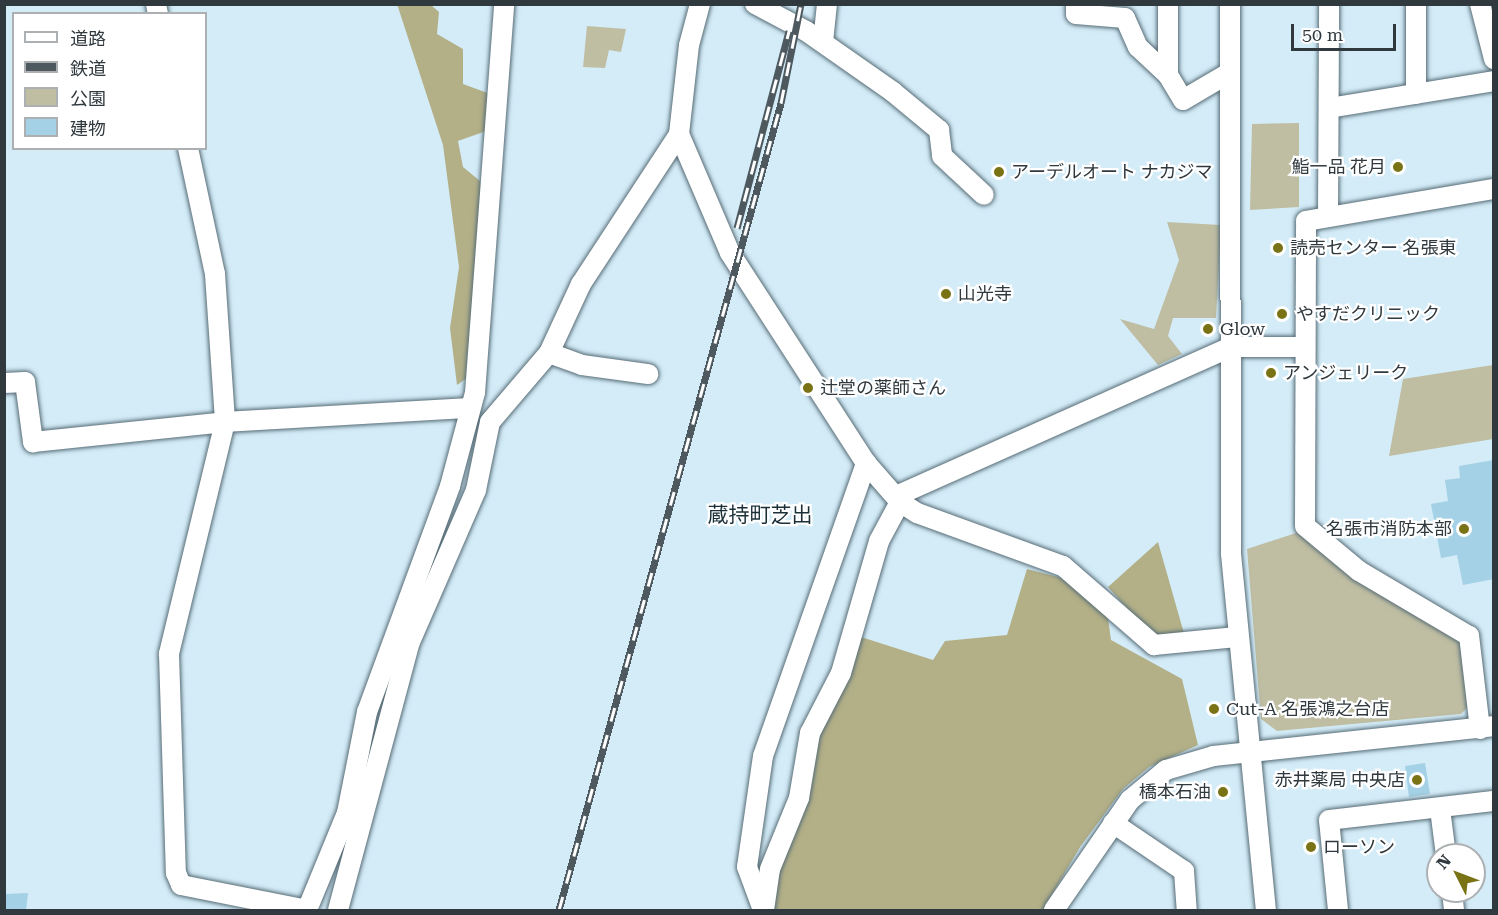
<!DOCTYPE html>
<meta charset="utf-8">
<style>
body{margin:0}
#map{position:relative;width:1498px;height:915px;overflow:hidden;background:#d3ecf8;font-family:"Roboto Serif","Noto Sans JP",serif}
div>[style]{position:absolute}
.green>*{inset:0;background:#bfbea3}
.forest>*{inset:0;background:#b3b088}
.building>*{inset:0;background:#a4d1e5}
.roads{filter:drop-shadow(0 0 2px #576c76) drop-shadow(0 0 2px #576c76)}
.minor>*{height:20px;margin:-10px;padding:0 10px;transform-origin:10px;border-radius:10px;background:#fff}
.rail>*{height:7px;margin-top:-3.5px;transform-origin:0;background:repeating-linear-gradient(90deg,#fff 0 14px,#4d595f 0 28px);box-sizing:border-box;border-block:2px solid #4d595f}
.dots>*{width:16px;height:16px;translate:-50% -50%;box-sizing:border-box;border:3px solid #fff;border-radius:50%}
span{translate:-50% -50%;white-space:nowrap;text-align:center;line-height:1.15;-webkit-text-stroke:4.5px #fff;paint-order:stroke}
.poi-label{font-size:18px;color:#30393e}
.right{translate:-100% -50%;text-align:right}
.left{translate:0 -50%;text-align:left}
.quarter-label{font-size:21px;color:#1b2f38}
.frame{position:absolute;inset:0;border:6px solid #30393e;pointer-events:none}
.legend{position:absolute;left:12px;top:12px;width:195px;height:138px;box-sizing:border-box;background:#fff;border:2px solid #acb0b2;margin:0;padding:8px 10px;list-style:none;font-size:18px;color:#30393e}
.legend li{display:flex;align-items:center;gap:12px;height:30px}
.legend b{width:30px;border:2px solid #acb0b2}
.north{position:absolute;left:1426px;top:843px;width:60px;height:60px;box-sizing:border-box;background:#fff;border:2px solid #acb0b2;border-radius:50%;rotate:312deg;font-size:16px;font-weight:700;line-height:24px;text-align:center;color:#30393e}
.north::after{content:'';display:block;margin:auto;width:21px;height:27px;background:#7a7315;clip-path:polygon(50% 0,100% 100%,50% 72%,0 100%)}
.scale{position:absolute;left:1291px;top:24px;width:105px;height:27px;box-sizing:border-box;border:3px solid #30393e;border-top:0;padding-left:8px;font-size:18px;line-height:21px;white-space:nowrap;color:#30393e;-webkit-text-stroke:4px #fff;paint-order:stroke}
</style>
<div id="map">
<div class="green">
<i style="clip-path:polygon(587px 26px,626px 29px,621px 52px,609px 50px,605px 68px,583px 67px)"></i>
<i style="clip-path:polygon(1299px 123px,1299px 207px,1250px 210px,1252px 124px)"></i>
<i style="clip-path:polygon(1167px 222px,1221px 225px,1216px 318px,1173px 318px,1168px 336px,1182px 354px,1158px 365px,1120px 319px,1154px 329px,1179px 260px)"></i>
<i style="clip-path:polygon(1493px 365px,1493px 439px,1389px 456px,1403px 379px)"></i>
<i style="clip-path:polygon(1302px 531px,1457px 635px,1464px 646px,1470px 705px,1461px 714px,1277px 731px,1261px 719px,1247px 549px)"></i>
</div>
<div class="forest">
<i style="clip-path:polygon(397px 4px,431px 5px,439px 12px,437px 34px,463px 49px,463px 84px,493px 95px,489px 130px,458px 141px,463px 167px,480px 181px,485px 193px,467px 378px,457px 385px,450px 328px,459px 267px,443px 145px)"></i>
<i style="clip-path:polygon(1158px 542px,1185px 637px,1151px 635px,1108px 587px)"></i>
<i style="clip-path:polygon(1027px 569px,1070px 580px,1107px 611px,1111px 640px,1182px 679px,1198px 745px,1149px 767px,1123px 789px,1080px 847px,1043px 910px,766px 910px,828px 712px,858px 636px,933px 660px,945px 641px,1007px 635px)"></i>
</div>
<div class="building">
<i style="clip-path:polygon(1494px 460px,1494px 579px,1463px 585px,1457px 555px,1441px 558px,1431px 504px,1448px 501px,1445px 480px,1460px 478px,1459px 466px)"></i>
<i style="clip-path:polygon(1425px 763px,1430px 794px,1409px 797px,1405px 766px)"></i>
<i style="clip-path:polygon(28px 893px,26px 910px,4px 910px,4px 894px)"></i>
</div>
<div class="roads">
<div class="minor">
<i style="left:156px;top:4px;width:10px;rotate:79deg"></i>
<i style="left:700px;top:4px;width:42px;rotate:105deg"></i>
<i style="left:689px;top:45px;width:90px;rotate:96.4deg"></i>
<i style="left:679px;top:134px;width:129px;rotate:66.8deg"></i>
<i style="left:730px;top:253px;width:250px;rotate:57.1deg"></i>
<i style="left:866px;top:463px;width:52px;rotate:48.9deg"></i>
<i style="left:900px;top:502px;width:20px;rotate:33deg"></i>
<i style="left:917px;top:513px;width:155px;rotate:20deg"></i>
<i style="left:1063px;top:566px;width:121px;rotate:41deg"></i>
<i style="left:1154px;top:645px;width:83px;rotate:-5.5deg"></i>
<i style="left:755px;top:4px;width:58px;rotate:27.9deg"></i>
<i style="left:806px;top:31px;width:106px;rotate:35deg"></i>
<i style="left:893px;top:92px;width:60px;rotate:39.6deg"></i>
<i style="left:939px;top:130px;width:26px;rotate:83deg"></i>
<i style="left:942px;top:156px;width:57px;rotate:42.9deg"></i>
<i style="left:1076px;top:4px;width:10px;rotate:90deg"></i>
<i style="left:1076px;top:14px;width:49px;rotate:4.7deg"></i>
<i style="left:1125px;top:18px;width:32px;rotate:66deg"></i>
<i style="left:1138px;top:47px;width:41px;rotate:43deg"></i>
<i style="left:1168px;top:75px;width:29px;rotate:59deg"></i>
<i style="left:1183px;top:100px;width:53px;rotate:-30.4deg"></i>
<i style="left:1168px;top:4px;width:71px;rotate:90deg"></i>
<i style="left:1230px;top:4px;width:550px;rotate:89.9deg"></i>
<i style="left:1231px;top:554px;width:358px;rotate:84.4deg"></i>
<i style="left:1416px;top:4px;width:90px;rotate:90deg"></i>
<i style="left:1480px;top:4px;width:57px;rotate:75.7deg"></i>
<i style="left:823px;top:42px;width:38px;rotate:-84deg"></i>
<i style="left:1329px;top:108px;width:167px;rotate:-9.3deg"></i>
<i style="left:188px;top:148px;width:129px;rotate:77.9deg"></i>
<i style="left:215px;top:274px;width:148px;rotate:86.1deg"></i>
<i style="left:225px;top:422px;width:239px;rotate:103.6deg"></i>
<i style="left:169px;top:654px;width:219px;rotate:88.2deg"></i>
<i style="left:176px;top:873px;width:13px;rotate:67deg"></i>
<i style="left:181px;top:885px;width:128px;rotate:11.2deg"></i>
<i style="left:1328px;top:215px;width:211px;rotate:-89.7deg"></i>
<i style="left:549px;top:353px;width:35px;rotate:20deg"></i>
<i style="left:582px;top:365px;width:67px;rotate:7.8deg"></i>
<i style="left:4px;top:383px;width:21px;rotate:-3deg"></i>
<i style="left:25px;top:382px;width:61px;rotate:82.4deg"></i>
<i style="left:33px;top:442px;width:193px;rotate:-5.9deg"></i>
<i style="left:225px;top:422px;width:244px;rotate:-3.3deg"></i>
<i style="left:896px;top:496px;width:366px;rotate:-24deg"></i>
<i style="left:1230px;top:347px;width:75px"></i>
<i style="left:1480px;top:729px;width:94px;rotate:-96.7deg"></i>
<i style="left:1469px;top:636px;width:128px;rotate:-149.4deg"></i>
<i style="left:1359px;top:571px;width:70px;rotate:-140.2deg"></i>
<i style="left:1305px;top:526px;width:305px;rotate:-89.8deg"></i>
<i style="left:1306px;top:221px;width:191px;rotate:-9.7deg"></i>
<i style="left:1440px;top:809px;width:46px;rotate:82.6deg"></i>
<i style="left:1113px;top:823px;width:86px;rotate:34.1deg"></i>
<i style="left:1184px;top:871px;width:39px;rotate:86deg"></i>
<i style="left:1452px;top:891px;width:19px;rotate:84deg"></i>
<i style="left:307px;top:910px;width:105px;rotate:-67.6deg"></i>
<i style="left:347px;top:813px;width:103px;rotate:-78.8deg"></i>
<i style="left:367px;top:712px;width:241px;rotate:-69.8deg"></i>
<i style="left:450px;top:486px;width:96px;rotate:-75deg"></i>
<i style="left:475px;top:393px;width:390px;rotate:-85.7deg"></i>
<i style="left:338px;top:910px;width:278px;rotate:-75deg"></i>
<i style="left:410px;top:642px;width:166px;rotate:-66.5deg"></i>
<i style="left:476px;top:490px;width:69px;rotate:-78.4deg"></i>
<i style="left:490px;top:422px;width:91px;rotate:-49.5deg"></i>
<i style="left:549px;top:353px;width:76px;rotate:-65.1deg"></i>
<i style="left:581px;top:284px;width:179px;rotate:-56.8deg"></i>
<i style="left:763px;top:910px;width:46px;rotate:-110.4deg"></i>
<i style="left:747px;top:867px;width:112px;rotate:-81.8deg"></i>
<i style="left:763px;top:756px;width:311px;rotate:-70.6deg"></i>
<i style="left:764px;top:910px;width:41px;rotate:-81.7deg"></i>
<i style="left:770px;top:869px;width:77px;rotate:-67.8deg"></i>
<i style="left:799px;top:798px;width:66px;rotate:-80.4deg"></i>
<i style="left:810px;top:733px;width:68px;rotate:-62.7deg"></i>
<i style="left:841px;top:673px;width:137px;rotate:-73.9deg"></i>
<i style="left:879px;top:541px;width:44px;rotate:-61.7deg"></i>
<i style="left:1054px;top:910px;width:134px;rotate:-55.4deg"></i>
<i style="left:1130px;top:800px;width:47px;rotate:-39.8deg"></i>
<i style="left:1166px;top:770px;width:50px;rotate:-16.3deg"></i>
<i style="left:1214px;top:756px;width:282px;rotate:-6.1deg"></i>
<i style="left:1338px;top:910px;width:90px;rotate:-95.7deg"></i>
<i style="left:1329px;top:820px;width:166px;rotate:-6.6deg"></i>
</div>
</div>
<div class="rail">
<i style="left:737px;top:228px;width:204px;rotate:-75.2deg"></i>
<i style="left:559px;top:910px;width:837px;rotate:-74.62deg"></i>
<i style="left:781px;top:103px;width:101px;rotate:-78.6deg"></i>
</div>
<div class="dots">
<i style="left:1398px;top:167px;background:#7a7315"></i>
<i style="left:999px;top:172px;background:#7a7315"></i>
<i style="left:1278px;top:248px;background:#7a7315"></i>
<i style="left:946px;top:294px;background:#7a7315"></i>
<i style="left:1282px;top:314px;background:#7a7315"></i>
<i style="left:1208px;top:329px;background:#7a7315"></i>
<i style="left:1271px;top:373px;background:#7a7315"></i>
<i style="left:808px;top:388px;background:#7a7315"></i>
<i style="left:1464px;top:529px;background:#7a7315"></i>
<i style="left:1214px;top:709px;background:#7a7315"></i>
<i style="left:1417px;top:780px;background:#7a7315"></i>
<i style="left:1223px;top:792px;background:#7a7315"></i>
<i style="left:1311px;top:847px;background:#7a7315"></i>
</div>
<div class="poi-label">
<span class="right" style="left:1386px;top:167px">鮨一品 花月</span>
<span class="left" style="left:1011px;top:172px">アーデルオート ナカジマ</span>
<span class="left" style="left:1290px;top:248px">読売センター 名張東</span>
<span class="left" style="left:958px;top:294px">山光寺</span>
<span class="left" style="left:1296px;top:314px">やすだクリニック</span>
<span class="left" style="left:1220px;top:329px">Glow</span>
<span class="left" style="left:1283px;top:373px">アンジェリーク</span>
<span class="left" style="left:820px;top:388px">辻堂の薬師さん</span>
<span class="right" style="left:1452px;top:529px">名張市消防本部</span>
<span class="left" style="left:1226px;top:709px">Cut-A 名張鴻之台店</span>
<span class="right" style="left:1405px;top:780px">赤井薬局 中央店</span>
<span class="right" style="left:1211px;top:792px">橋本石油</span>
<span class="left" style="left:1323px;top:847px">ローソン</span>
</div>
<div class="quarter-label">
<span style="left:760px;top:515px">蔵持町芝出</span>
</div>
<div class="frame"></div>
<ul class="legend">
<li><b style="height:8px;background:#fff"></b>道路</li>
<li><b style="height:8px;background:#4d595f"></b>鉄道</li>
<li><b style="height:16px;background:#bfbea3"></b>公園</li>
<li><b style="height:16px;background:#a4d1e5"></b>建物</li>
</ul>
<div class="north">N</div>
<div class="scale">50 m</div>
</div>
